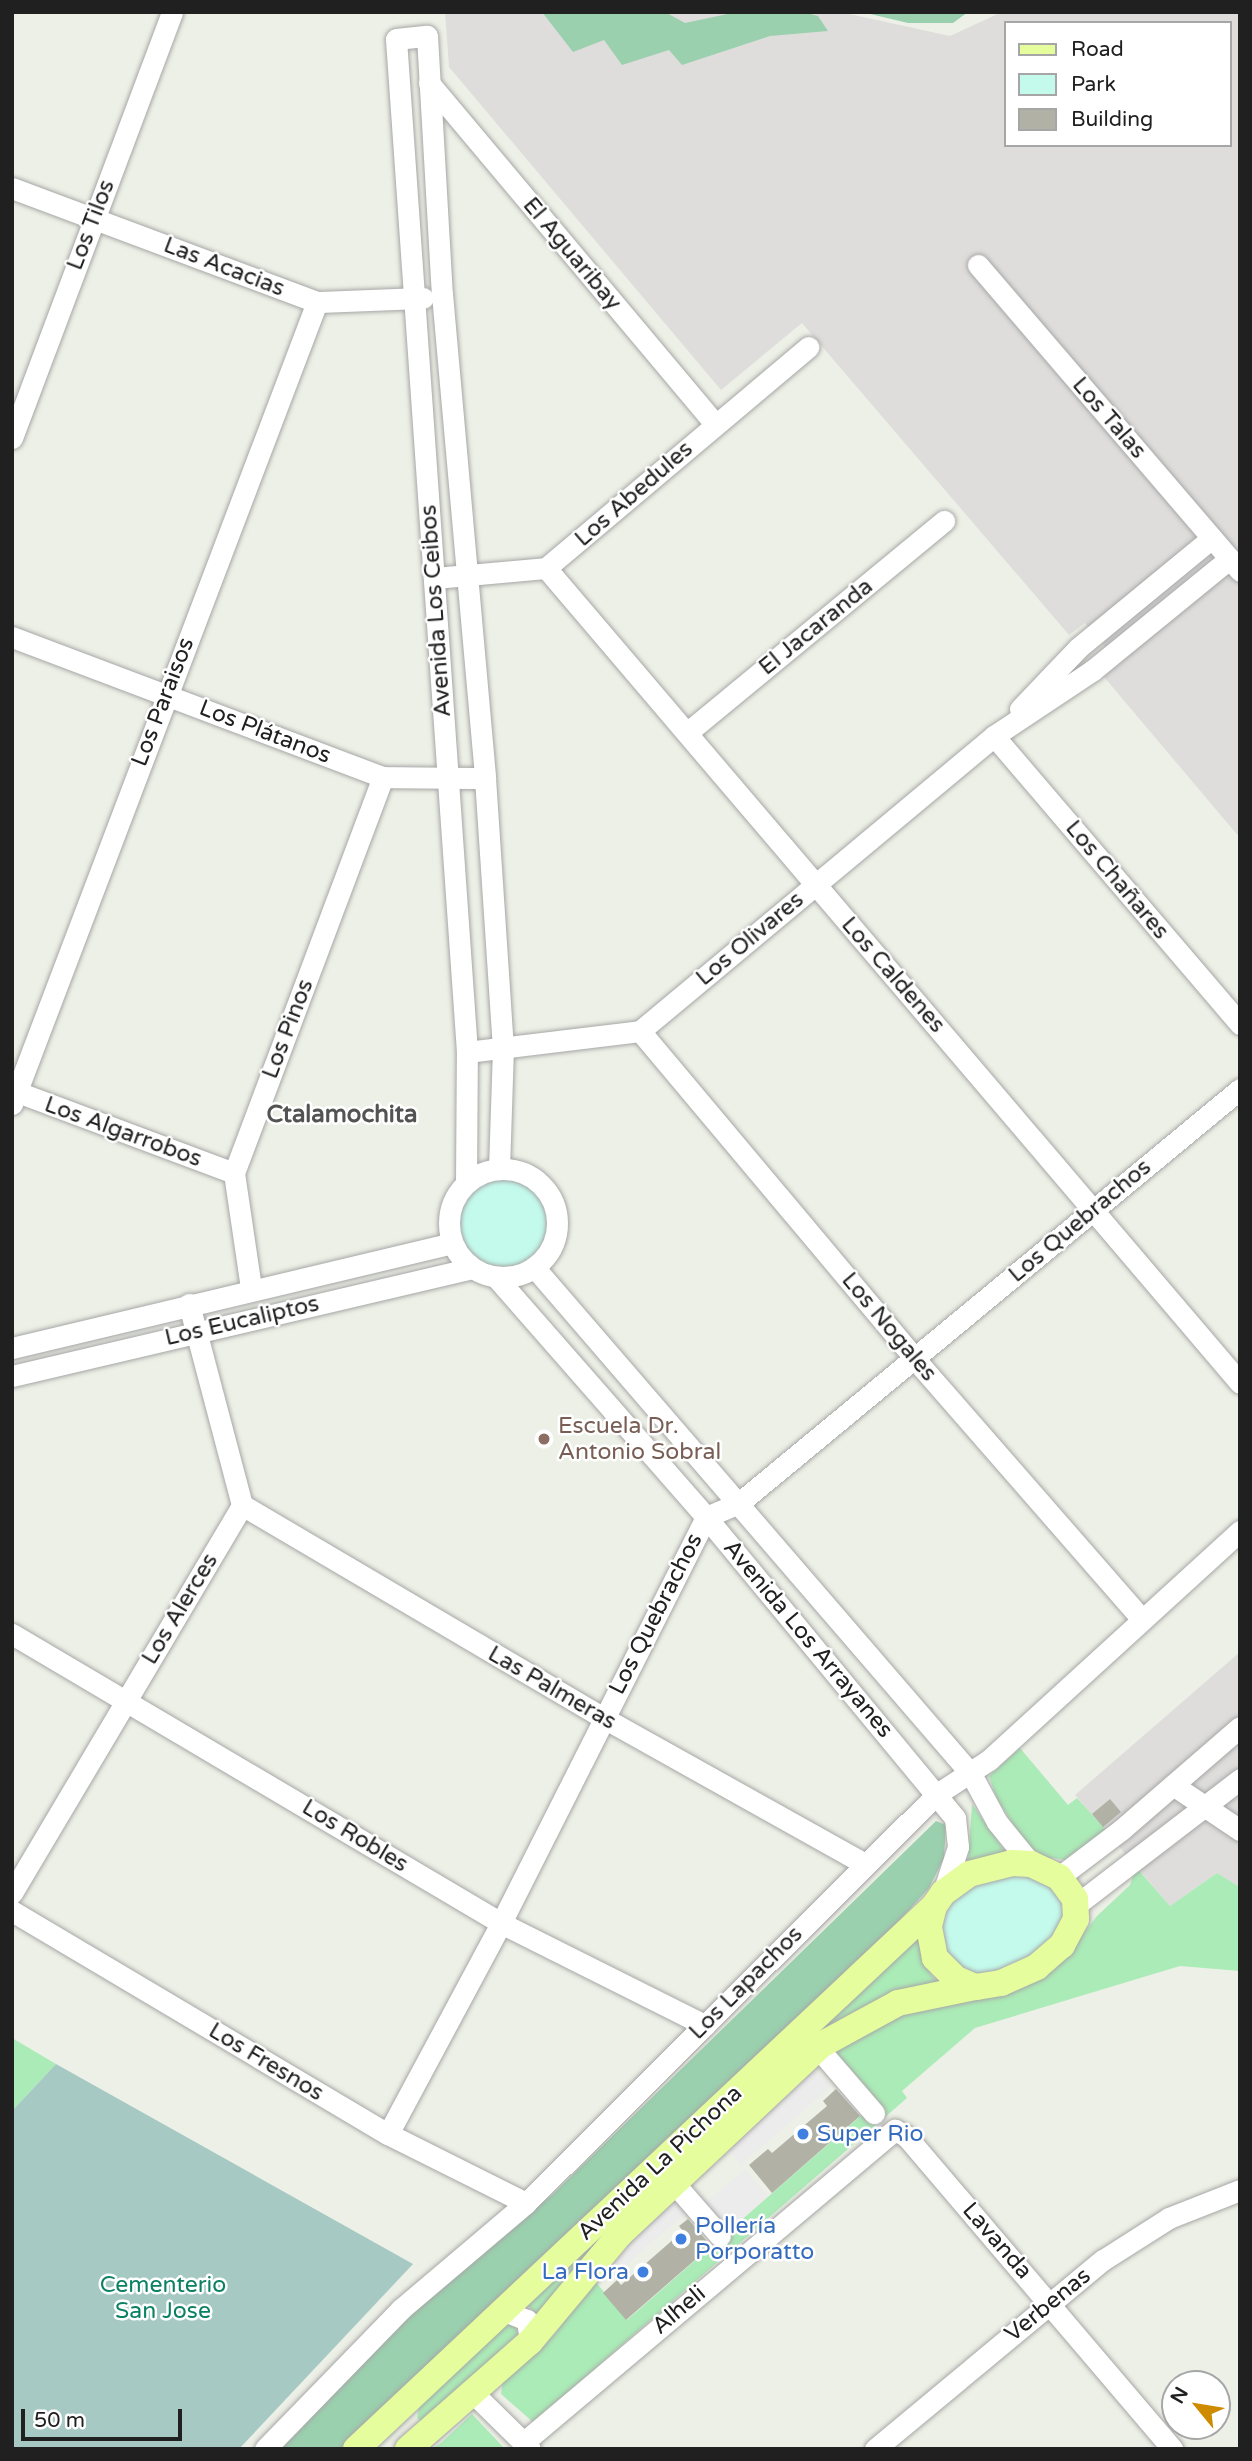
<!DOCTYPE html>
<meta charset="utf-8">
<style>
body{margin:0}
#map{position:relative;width:1252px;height:2461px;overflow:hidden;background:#edf0e6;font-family:"Varela Round",sans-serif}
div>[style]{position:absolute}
.residential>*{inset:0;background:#dedddc}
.grass>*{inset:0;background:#abebb7}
.forest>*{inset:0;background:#9ad0ae}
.cemetery>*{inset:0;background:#a7c9c3}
.park>*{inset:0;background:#c3faec}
.round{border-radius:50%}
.parking>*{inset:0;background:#ececec}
.building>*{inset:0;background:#b1b2a5}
.roads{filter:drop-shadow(0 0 2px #a7a7a7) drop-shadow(0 0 2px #a7a7a7)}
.minor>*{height:21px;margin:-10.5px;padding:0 10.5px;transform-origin:10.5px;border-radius:10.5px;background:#fff}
.minor>.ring{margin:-10.5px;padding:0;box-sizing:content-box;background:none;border:21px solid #fff;border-radius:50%}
.major>*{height:26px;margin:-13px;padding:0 13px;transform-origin:13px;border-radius:13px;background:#e6fd9e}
.dots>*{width:19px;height:19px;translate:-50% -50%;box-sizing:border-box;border:4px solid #fff;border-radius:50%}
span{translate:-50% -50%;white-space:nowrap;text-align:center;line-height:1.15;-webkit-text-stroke:5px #fff;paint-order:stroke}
.street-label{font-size:23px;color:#202020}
.education-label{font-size:23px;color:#785e54}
.left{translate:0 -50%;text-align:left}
.shop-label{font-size:23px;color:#366cbe}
.right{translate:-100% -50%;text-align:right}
.park-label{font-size:23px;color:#0b8163}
.neighbourhood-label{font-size:24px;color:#535353;font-weight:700}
.frame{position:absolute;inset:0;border:14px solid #202020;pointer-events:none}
.legend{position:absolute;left:1004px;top:21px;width:228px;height:126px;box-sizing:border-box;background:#fff;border:2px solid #a6a6a6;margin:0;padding:9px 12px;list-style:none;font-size:21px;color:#202020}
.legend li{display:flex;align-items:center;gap:14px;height:35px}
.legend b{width:35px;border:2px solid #a6a6a6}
.north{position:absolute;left:1161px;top:2370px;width:70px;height:70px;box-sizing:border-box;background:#fff;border:2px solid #a6a6a6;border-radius:50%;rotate:300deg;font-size:19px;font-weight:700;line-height:28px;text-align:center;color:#202020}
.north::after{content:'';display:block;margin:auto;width:24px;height:32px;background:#cf8b00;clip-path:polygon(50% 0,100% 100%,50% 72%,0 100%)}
.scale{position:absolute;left:21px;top:2409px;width:161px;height:32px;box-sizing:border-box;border:4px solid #202020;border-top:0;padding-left:9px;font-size:21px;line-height:24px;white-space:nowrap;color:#202020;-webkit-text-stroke:5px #fff;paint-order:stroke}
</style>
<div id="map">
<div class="residential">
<i style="clip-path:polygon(evenodd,445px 12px,840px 12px,950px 36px,1002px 12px,1240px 12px,1240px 838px,1104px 677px,1119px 663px,1085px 623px,1069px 635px,802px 323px,721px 390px,449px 67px,445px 12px,1005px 23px,1229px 23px,1229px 145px,1005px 145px,1005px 23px)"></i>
<i style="clip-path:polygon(1240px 1652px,1240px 1887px,1217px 1873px,1170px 1906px,1075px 1795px)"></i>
</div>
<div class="grass">
<i style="clip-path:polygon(1020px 1748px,1068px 1805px,1077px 1798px,1106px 1830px,1065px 1860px,1045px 1857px,1025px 1844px,996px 1797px,989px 1776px)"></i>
<i style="clip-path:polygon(972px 1804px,1006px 1853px,968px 1862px)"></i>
<i style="clip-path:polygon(1136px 1867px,1170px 1906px,1217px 1873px,1240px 1887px,1240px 1971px,1180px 1966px,975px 2028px,902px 2091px,907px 2098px,533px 2422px,501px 2394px,503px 2381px,554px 2335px,595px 2281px,627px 2320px,864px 2113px,832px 2050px,885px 2019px,1035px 1982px,1061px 1963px,1097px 1916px,1130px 1885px)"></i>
<i style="clip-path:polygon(919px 1932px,922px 1962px,936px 1981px,828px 2026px,691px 2153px)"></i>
<i style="clip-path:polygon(12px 2038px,56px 2064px,12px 2111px)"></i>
<i style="clip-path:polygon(609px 2229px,536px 2315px,527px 2304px)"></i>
<i style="clip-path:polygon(513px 2318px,518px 2334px,423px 2422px,417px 2418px,420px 2403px)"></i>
<i style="clip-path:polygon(472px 2414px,505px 2449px,432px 2449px,441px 2443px)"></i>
</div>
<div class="forest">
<i style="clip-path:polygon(542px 12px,665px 12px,685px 23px,737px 12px,803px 12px,818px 16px,828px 31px,770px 36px,682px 65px,669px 50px,622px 65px,604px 40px,573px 52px)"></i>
<i style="clip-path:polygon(862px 12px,968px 12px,953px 23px,908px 23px)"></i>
<i style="clip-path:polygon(936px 1821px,946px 1825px,944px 1858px,929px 1888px,888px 1933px,340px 2449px,281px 2449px,415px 2311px,553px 2194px)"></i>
</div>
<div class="cemetery">
<i style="clip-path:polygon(56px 2064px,413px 2264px,239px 2449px,12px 2449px,12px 2111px)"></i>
</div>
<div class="park">
<i class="round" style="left:449px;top:1169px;width:108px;height:108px"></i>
<i style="clip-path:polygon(1027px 1875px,1053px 1888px,1065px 1911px,1061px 1929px,1032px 1958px,992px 1973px,970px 1974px,949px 1960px,940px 1932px,950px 1904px,984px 1878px)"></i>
</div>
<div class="parking">
<i style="clip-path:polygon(814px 2067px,832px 2086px,741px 2165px,726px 2147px)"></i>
<i style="clip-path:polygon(745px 2169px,768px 2196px,726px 2233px,702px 2206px)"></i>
<i style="clip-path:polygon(675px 2195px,689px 2210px,614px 2276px,604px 2269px)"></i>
</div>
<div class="building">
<i style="clip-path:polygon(1110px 1799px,1121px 1812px,1103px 1827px,1092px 1814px)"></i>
<i style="clip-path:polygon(836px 2089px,860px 2116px,772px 2193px,749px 2165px,768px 2149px,772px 2153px,827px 2106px,823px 2101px)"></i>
<i style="clip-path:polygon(688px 2219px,711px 2246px,626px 2320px,603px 2293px,617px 2280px,621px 2285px,683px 2231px,679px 2226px)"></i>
</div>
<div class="roads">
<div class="minor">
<i style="left:429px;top:83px;width:445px;rotate:50deg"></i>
<i style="left:12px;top:188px;width:326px;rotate:20.5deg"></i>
<i style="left:317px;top:302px;width:106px;rotate:-2.2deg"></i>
<i style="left:978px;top:265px;width:403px;rotate:49.4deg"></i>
<i style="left:12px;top:438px;width:455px;rotate:-69.4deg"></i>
<i style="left:546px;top:568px;width:1070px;rotate:49.58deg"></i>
<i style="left:434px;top:578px;width:112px;rotate:-5.1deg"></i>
<i style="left:546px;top:568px;width:343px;rotate:-40.1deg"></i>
<i style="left:12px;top:637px;width:397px;rotate:20.7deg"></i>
<i style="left:383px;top:777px;width:102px;rotate:0.6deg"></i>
<i style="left:1020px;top:709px;width:84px;rotate:-46.4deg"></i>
<i style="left:1078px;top:648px;width:173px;rotate:-39.4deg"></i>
<i style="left:688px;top:732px;width:332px;rotate:-39.5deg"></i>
<i style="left:994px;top:736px;width:379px;rotate:49.5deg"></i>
<i style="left:640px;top:1031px;width:427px;rotate:50deg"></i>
<i style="left:914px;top:1358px;width:347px;rotate:48.9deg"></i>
<i style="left:467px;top:1052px;width:174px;rotate:-6.9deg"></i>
<i style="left:640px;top:1031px;width:461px;rotate:-39.8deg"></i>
<i style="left:994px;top:736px;width:119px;rotate:-33.7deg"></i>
<i style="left:1093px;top:670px;width:176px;rotate:-39.2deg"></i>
<i style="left:12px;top:1090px;width:237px;rotate:20.5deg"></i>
<i style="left:12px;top:1104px;width:858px;rotate:-69.18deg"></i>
<i class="ring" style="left:449px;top:1169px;width:87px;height:87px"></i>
<i style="left:466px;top:1183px;width:131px;rotate:-89.6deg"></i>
<i style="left:467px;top:1052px;width:1015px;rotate:-94.01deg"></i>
<i style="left:396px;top:39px;width:31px;rotate:-6deg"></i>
<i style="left:427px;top:36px;width:258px;rotate:86.7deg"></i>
<i style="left:442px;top:294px;width:486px;rotate:84.9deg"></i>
<i style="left:485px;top:778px;width:271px;rotate:86.2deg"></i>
<i style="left:503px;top:1048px;width:121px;rotate:91.9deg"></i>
<i style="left:534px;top:1267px;width:669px;rotate:49.24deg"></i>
<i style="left:971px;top:1774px;width:55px;rotate:61.6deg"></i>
<i style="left:997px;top:1822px;width:54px;rotate:51deg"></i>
<i style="left:496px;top:1277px;width:319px;rotate:48.8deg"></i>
<i style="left:706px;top:1517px;width:391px;rotate:50.4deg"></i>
<i style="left:955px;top:1818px;width:29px;rotate:84deg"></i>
<i style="left:958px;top:1847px;width:48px;rotate:108.1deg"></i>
<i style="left:251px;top:1288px;width:116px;rotate:-98.4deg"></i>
<i style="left:234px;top:1173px;width:423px;rotate:-69.4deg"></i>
<i style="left:12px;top:1348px;width:452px;rotate:-13.4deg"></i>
<i style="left:12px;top:1376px;width:473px;rotate:-13.2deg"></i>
<i style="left:242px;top:1505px;width:418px;rotate:30.5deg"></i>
<i style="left:602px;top:1717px;width:301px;rotate:29.2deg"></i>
<i style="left:12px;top:1634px;width:568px;rotate:30.58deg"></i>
<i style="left:501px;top:1923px;width:228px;rotate:26.6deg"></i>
<i style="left:1173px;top:1785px;width:81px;rotate:33.9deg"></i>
<i style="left:1059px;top:1877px;width:78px;rotate:-37.2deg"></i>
<i style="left:1121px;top:1830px;width:157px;rotate:-40.9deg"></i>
<i style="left:12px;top:1893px;width:451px;rotate:-59.3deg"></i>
<i style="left:242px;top:1505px;width:208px;rotate:-104.8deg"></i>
<i style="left:1076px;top:1905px;width:207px;rotate:-37.5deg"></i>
<i style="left:12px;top:1911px;width:437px;rotate:30.7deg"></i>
<i style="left:388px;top:2134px;width:154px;rotate:26.6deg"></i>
<i style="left:818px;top:2048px;width:86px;rotate:49.3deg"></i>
<i style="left:388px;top:2134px;width:239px;rotate:-61.8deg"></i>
<i style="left:501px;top:1923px;width:455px;rotate:-63.2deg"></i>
<i style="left:706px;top:1517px;width:36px;rotate:-23deg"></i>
<i style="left:739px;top:1503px;width:650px;rotate:-39.57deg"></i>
<i style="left:674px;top:2183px;width:70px;rotate:49deg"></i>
<i style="left:502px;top:2310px;width:27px;rotate:22deg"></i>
<i style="left:527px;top:2320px;width:22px;rotate:82deg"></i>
<i style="left:472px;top:2392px;width:81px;rotate:44.5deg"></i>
<i style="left:524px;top:2442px;width:485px;rotate:-40.1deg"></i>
<i style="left:895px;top:2130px;width:13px;rotate:29deg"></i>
<i style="left:906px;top:2136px;width:411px;rotate:49.6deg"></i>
<i style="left:265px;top:2449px;width:195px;rotate:-45.8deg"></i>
<i style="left:401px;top:2309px;width:164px;rotate:-40.3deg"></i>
<i style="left:526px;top:2203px;width:580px;rotate:-44.86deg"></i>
<i style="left:937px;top:1794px;width:62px;rotate:-33.2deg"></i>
<i style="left:989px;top:1760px;width:340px;rotate:-42.4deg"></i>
<i style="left:875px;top:2449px;width:296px;rotate:-39.7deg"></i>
<i style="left:1103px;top:2260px;width:78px;rotate:-32.5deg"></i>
<i style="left:1169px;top:2218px;width:76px;rotate:-21.5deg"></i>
</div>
<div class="major">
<i style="left:1012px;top:1863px;width:19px;rotate:3deg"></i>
<i style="left:1031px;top:1864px;width:31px;rotate:25deg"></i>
<i style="left:1059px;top:1877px;width:27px;rotate:54deg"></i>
<i style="left:1075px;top:1899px;width:20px;rotate:87deg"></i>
<i style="left:1076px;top:1919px;width:30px;rotate:118deg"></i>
<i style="left:1062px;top:1945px;width:33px;rotate:139deg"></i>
<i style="left:1037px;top:1967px;width:39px;rotate:156deg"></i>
<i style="left:1001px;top:1983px;width:26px;rotate:171deg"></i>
<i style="left:975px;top:1987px;width:21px;rotate:-157deg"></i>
<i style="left:956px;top:1979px;width:30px;rotate:-135deg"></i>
<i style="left:935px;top:1958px;width:33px;rotate:-101deg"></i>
<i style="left:929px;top:1926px;width:21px;rotate:-76deg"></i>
<i style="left:934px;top:1906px;width:16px;rotate:-55deg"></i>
<i style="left:943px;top:1893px;width:32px;rotate:-36deg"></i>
<i style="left:969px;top:1874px;width:44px;rotate:-14.3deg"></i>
<i style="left:356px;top:2449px;width:793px;rotate:-43.21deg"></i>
<i style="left:408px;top:2449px;width:162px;rotate:-41.3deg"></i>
<i style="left:530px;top:2342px;width:139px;rotate:-50.2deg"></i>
<i style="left:619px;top:2235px;width:277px;rotate:-43.2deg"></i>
<i style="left:821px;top:2045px;width:88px;rotate:-28.6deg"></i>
<i style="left:898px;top:2003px;width:79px;rotate:-11.7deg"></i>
</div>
</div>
<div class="dots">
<i style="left:544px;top:1439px;background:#8d6e63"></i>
<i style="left:803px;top:2134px;background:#3f7fe0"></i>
<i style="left:681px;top:2239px;background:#3f7fe0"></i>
<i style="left:643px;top:2272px;background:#3f7fe0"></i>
</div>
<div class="street-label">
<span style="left:91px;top:225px;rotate:-69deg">Los Tilos</span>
<span style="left:572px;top:254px;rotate:50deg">El Aguaribay</span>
<span style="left:224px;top:267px;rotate:21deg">Las Acacias</span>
<span style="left:1109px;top:418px;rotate:49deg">Los Talas</span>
<span style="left:634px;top:494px;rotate:-41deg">Los Abedules</span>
<span style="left:436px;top:611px;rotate:-94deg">Avenida Los Ceibos</span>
<span style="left:816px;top:627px;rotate:-39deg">El Jacaranda</span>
<span style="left:163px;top:702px;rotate:-69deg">Los Paraisos</span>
<span style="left:265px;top:732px;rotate:21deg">Los Plátanos</span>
<span style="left:1117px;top:880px;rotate:50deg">Los Chañares</span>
<span style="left:750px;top:939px;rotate:-40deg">Los Olivares</span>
<span style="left:893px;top:975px;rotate:49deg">Los Caldenes</span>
<span style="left:288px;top:1029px;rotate:-69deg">Los Pinos</span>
<span style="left:123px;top:1132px;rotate:20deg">Los Algarrobos</span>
<span style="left:1080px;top:1221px;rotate:-40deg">Los Quebrachos</span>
<span style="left:242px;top:1321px;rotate:-13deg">Los Eucaliptos</span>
<span style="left:889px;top:1327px;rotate:50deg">Los Nogales</span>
<span style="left:180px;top:1609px;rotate:-59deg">Los Alerces</span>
<span style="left:656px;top:1614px;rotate:-63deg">Los Quebrachos</span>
<span style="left:808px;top:1639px;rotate:50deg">Avenida Los Arrayanes</span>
<span style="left:552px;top:1688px;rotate:30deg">Las Palmeras</span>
<span style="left:355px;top:1836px;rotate:31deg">Los Robles</span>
<span style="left:746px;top:1983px;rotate:-45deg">Los Lapachos</span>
<span style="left:266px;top:2062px;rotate:31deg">Los Fresnos</span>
<span style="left:660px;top:2163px;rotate:-43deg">Avenida La Pichona</span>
<span style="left:997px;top:2241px;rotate:49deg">Lavanda</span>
<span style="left:1048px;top:2305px;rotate:-39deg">Verbenas</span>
<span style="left:679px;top:2310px;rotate:-40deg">Alheli</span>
</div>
<div class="education-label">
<span class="left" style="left:558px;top:1439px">Escuela Dr.<br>Antonio Sobral</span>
</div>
<div class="shop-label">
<span class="left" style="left:817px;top:2134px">Super Rio</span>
<span class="left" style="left:695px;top:2239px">Pollería<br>Porporatto</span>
<span class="right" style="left:629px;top:2272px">La Flora</span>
</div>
<div class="park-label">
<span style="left:163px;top:2298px">Cementerio<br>San Jose</span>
</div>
<div class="neighbourhood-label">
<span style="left:342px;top:1115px">Ctalamochita</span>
</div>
<div class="frame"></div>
<ul class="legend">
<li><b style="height:9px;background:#e6fd9e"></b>Road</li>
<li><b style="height:19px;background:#c3faec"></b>Park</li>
<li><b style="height:19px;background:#b1b2a5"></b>Building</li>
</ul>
<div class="north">N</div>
<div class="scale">50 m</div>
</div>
